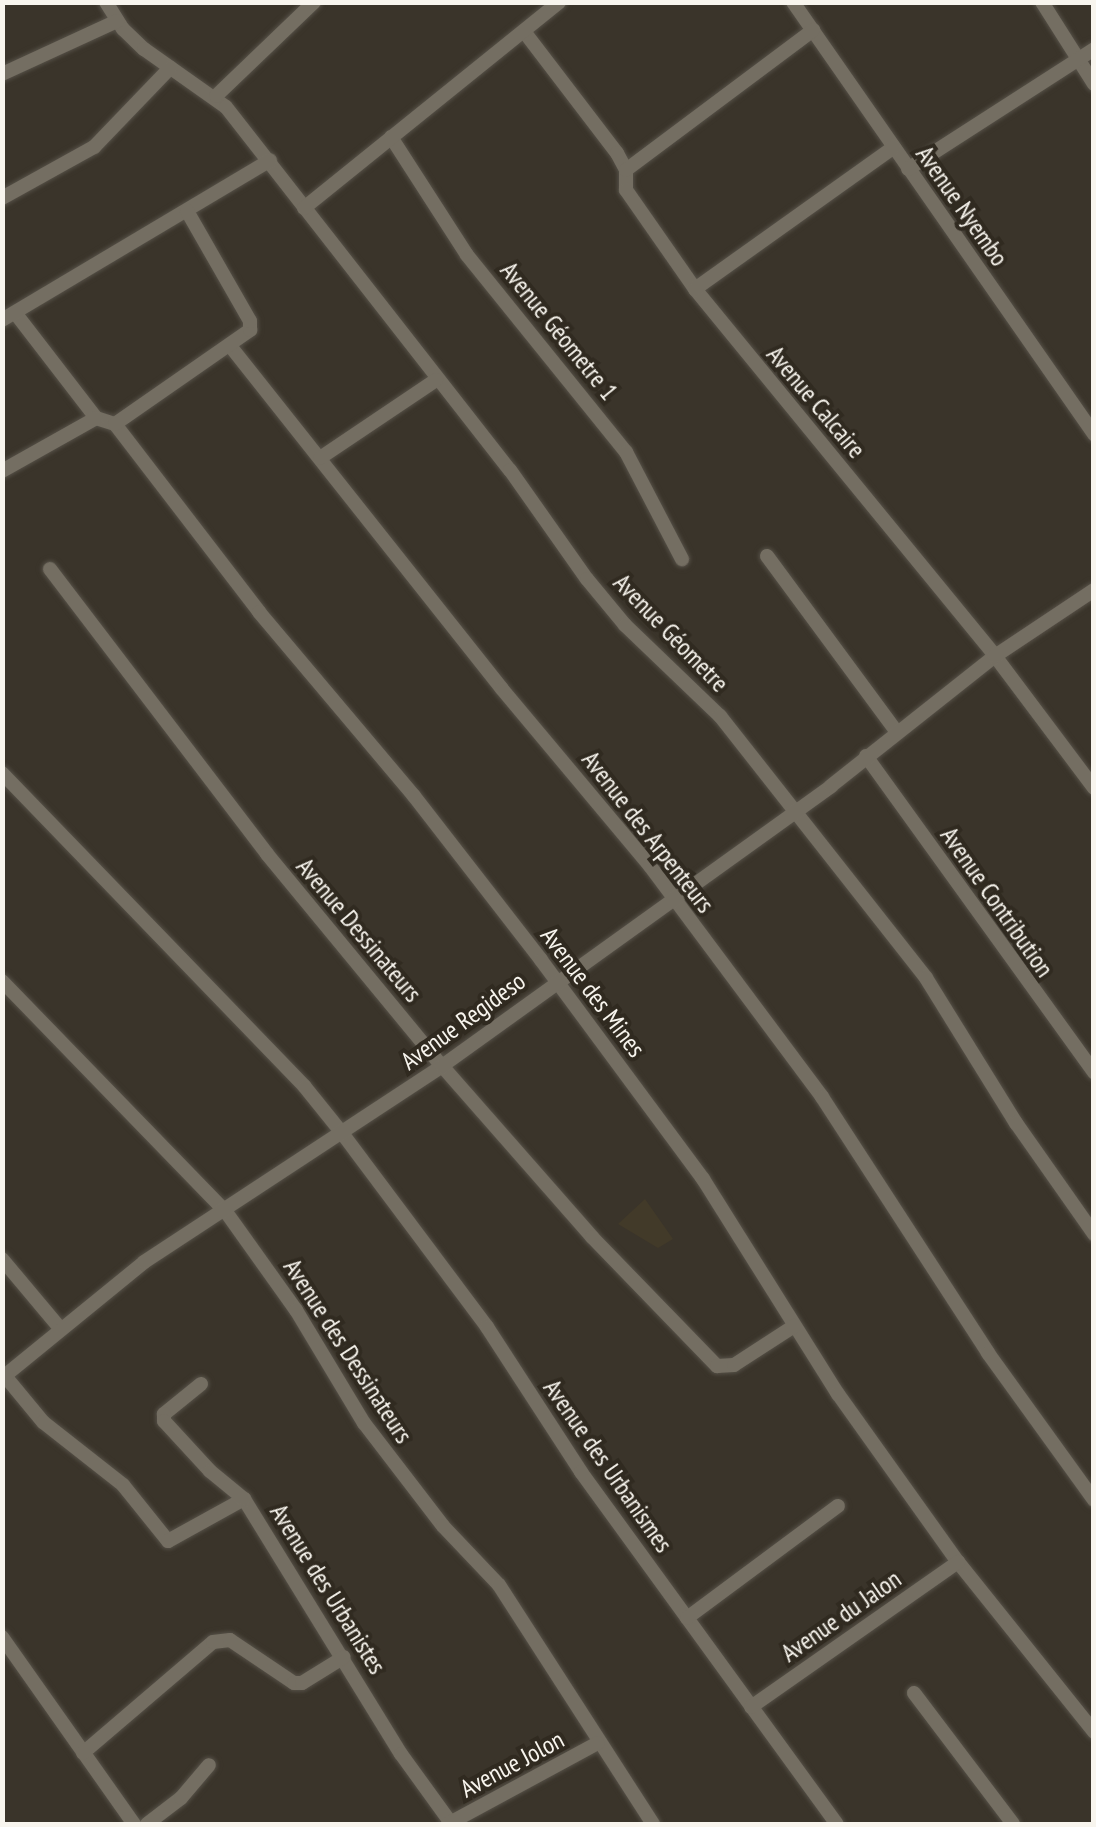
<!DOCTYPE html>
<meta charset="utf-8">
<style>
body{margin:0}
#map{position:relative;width:1096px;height:1827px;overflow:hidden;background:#3a342a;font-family:"PT Sans Narrow",sans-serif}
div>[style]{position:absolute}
.built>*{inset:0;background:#423a29}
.roads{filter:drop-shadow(0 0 2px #555047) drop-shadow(0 0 2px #555047)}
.minor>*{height:14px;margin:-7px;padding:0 7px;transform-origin:7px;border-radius:7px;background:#746e62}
span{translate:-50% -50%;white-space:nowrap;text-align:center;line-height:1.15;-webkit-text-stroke:8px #302a20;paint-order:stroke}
.street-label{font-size:25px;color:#f8f5ee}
.frame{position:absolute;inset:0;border:5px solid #f8f5ee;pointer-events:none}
</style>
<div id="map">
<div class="built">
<i style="clip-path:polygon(645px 1199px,673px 1239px,658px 1248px,618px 1224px)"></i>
</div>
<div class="roads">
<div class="minor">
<i style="left:106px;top:2px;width:32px;rotate:58deg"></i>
<i style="left:123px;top:29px;width:29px;rotate:44deg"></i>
<i style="left:144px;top:49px;width:100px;rotate:35.3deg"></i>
<i style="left:226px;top:107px;width:461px;rotate:52deg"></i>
<i style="left:510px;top:470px;width:133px;rotate:54.8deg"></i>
<i style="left:587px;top:579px;width:60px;rotate:50.4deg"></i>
<i style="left:625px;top:625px;width:132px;rotate:43.8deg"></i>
<i style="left:720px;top:716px;width:333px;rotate:51.8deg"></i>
<i style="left:926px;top:978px;width:171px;rotate:58.2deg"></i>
<i style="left:1016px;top:1123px;width:136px;rotate:54.9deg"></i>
<i style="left:793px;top:2px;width:527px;rotate:55.13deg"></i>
<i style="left:1042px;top:2px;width:97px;rotate:57.6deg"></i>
<i style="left:526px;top:34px;width:150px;rotate:52.6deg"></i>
<i style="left:617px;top:153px;width:19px;rotate:62deg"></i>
<i style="left:626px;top:170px;width:20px;rotate:90deg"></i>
<i style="left:626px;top:190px;width:121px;rotate:55.1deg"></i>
<i style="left:695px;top:289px;width:474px;rotate:50.7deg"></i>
<i style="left:995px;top:656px;width:165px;rotate:53.1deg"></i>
<i style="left:2px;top:74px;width:127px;rotate:-24.7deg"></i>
<i style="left:216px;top:96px;width:136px;rotate:-43.8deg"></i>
<i style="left:391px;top:137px;width:140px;rotate:57.2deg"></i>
<i style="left:467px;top:255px;width:253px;rotate:51.1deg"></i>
<i style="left:626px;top:452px;width:121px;rotate:62.4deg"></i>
<i style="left:908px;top:169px;width:221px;rotate:-32.8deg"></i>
<i style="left:626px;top:170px;width:234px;rotate:-36.8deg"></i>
<i style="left:2px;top:198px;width:105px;rotate:-29deg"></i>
<i style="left:94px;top:147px;width:110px;rotate:-46.1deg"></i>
<i style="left:304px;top:208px;width:328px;rotate:-38.9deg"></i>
<i style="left:695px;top:289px;width:244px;rotate:-35.5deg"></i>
<i style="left:16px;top:314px;width:131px;rotate:52.4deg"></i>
<i style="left:96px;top:418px;width:20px;rotate:18deg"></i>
<i style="left:115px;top:424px;width:237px;rotate:52.5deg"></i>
<i style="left:259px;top:612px;width:241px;rotate:49.9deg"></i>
<i style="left:414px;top:796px;width:207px;rotate:52.2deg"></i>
<i style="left:541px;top:960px;width:272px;rotate:53.5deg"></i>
<i style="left:703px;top:1179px;width:254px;rotate:57.9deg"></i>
<i style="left:838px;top:1394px;width:206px;rotate:54.5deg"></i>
<i style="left:958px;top:1562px;width:218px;rotate:51.3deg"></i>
<i style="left:2px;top:320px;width:312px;rotate:-30.8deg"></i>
<i style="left:231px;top:347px;width:436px;rotate:51.6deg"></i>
<i style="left:502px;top:689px;width:231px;rotate:50.1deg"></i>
<i style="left:650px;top:866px;width:288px;rotate:53.3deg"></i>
<i style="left:822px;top:1097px;width:305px;rotate:57deg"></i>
<i style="left:988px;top:1353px;width:181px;rotate:54.2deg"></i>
<i style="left:115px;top:424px;width:165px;rotate:-34.8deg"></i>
<i style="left:250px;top:330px;width:9px;rotate:-90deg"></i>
<i style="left:250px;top:321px;width:127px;rotate:-119.8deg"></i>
<i style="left:320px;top:458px;width:140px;rotate:-33.9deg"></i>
<i style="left:2px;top:471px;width:108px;rotate:-29.4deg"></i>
<i style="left:767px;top:556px;width:217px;rotate:53.6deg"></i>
<i style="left:50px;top:569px;width:358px;rotate:52.7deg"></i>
<i style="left:267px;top:854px;width:275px;rotate:50.5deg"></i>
<i style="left:442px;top:1066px;width:227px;rotate:48.7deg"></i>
<i style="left:592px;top:1237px;width:180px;rotate:45.9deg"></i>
<i style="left:717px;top:1366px;width:17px;rotate:-3deg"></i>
<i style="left:734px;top:1365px;width:72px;rotate:-33deg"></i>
<i style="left:866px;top:756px;width:390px;rotate:54.2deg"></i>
<i style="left:2px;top:773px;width:436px;rotate:46deg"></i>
<i style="left:305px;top:1087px;width:59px;rotate:51.2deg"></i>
<i style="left:342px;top:1133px;width:242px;rotate:53.2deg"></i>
<i style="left:487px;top:1327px;width:173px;rotate:57deg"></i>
<i style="left:581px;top:1472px;width:435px;rotate:54deg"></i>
<i style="left:2px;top:981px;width:322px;rotate:45.9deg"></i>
<i style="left:226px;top:1212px;width:120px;rotate:54.5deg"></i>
<i style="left:296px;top:1310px;width:132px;rotate:59deg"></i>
<i style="left:364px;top:1423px;width:130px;rotate:52.5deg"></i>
<i style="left:443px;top:1526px;width:81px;rotate:46.5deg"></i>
<i style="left:499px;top:1585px;width:284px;rotate:57.2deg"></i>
<i style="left:2px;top:1259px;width:90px;rotate:50deg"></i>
<i style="left:5px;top:1376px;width:60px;rotate:50.4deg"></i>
<i style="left:43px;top:1422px;width:102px;rotate:38.2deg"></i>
<i style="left:123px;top:1485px;width:72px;rotate:51.2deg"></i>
<i style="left:168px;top:1541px;width:87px;rotate:-28.9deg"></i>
<i style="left:244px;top:1499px;width:299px;rotate:58.4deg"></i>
<i style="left:401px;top:1754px;width:85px;rotate:54.1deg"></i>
<i style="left:2px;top:1378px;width:183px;rotate:-39.2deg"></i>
<i style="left:144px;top:1262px;width:357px;rotate:-33.3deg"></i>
<i style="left:442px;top:1066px;width:479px;rotate:-35.7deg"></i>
<i style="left:831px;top:786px;width:209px;rotate:-38.4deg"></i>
<i style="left:995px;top:656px;width:119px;rotate:-33.7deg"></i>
<i style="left:201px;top:1384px;width:48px;rotate:141deg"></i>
<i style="left:164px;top:1414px;width:7px;rotate:90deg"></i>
<i style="left:164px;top:1421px;width:68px;rotate:47.4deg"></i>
<i style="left:210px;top:1471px;width:44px;rotate:39.5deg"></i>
<i style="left:687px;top:1618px;width:188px;rotate:-36.6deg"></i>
<i style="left:2px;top:1637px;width:229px;rotate:54.8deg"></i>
<i style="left:914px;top:1693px;width:164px;rotate:52.9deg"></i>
<i style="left:751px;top:1707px;width:253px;rotate:-35deg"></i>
<i style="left:83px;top:1753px;width:171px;rotate:-40.5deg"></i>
<i style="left:213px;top:1642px;width:17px;rotate:-7deg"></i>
<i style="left:230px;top:1640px;width:77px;rotate:33.9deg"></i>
<i style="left:294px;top:1683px;width:8px"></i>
<i style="left:302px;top:1683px;width:49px;rotate:-31.8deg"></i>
<i style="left:147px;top:1824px;width:43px;rotate:-37.4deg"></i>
<i style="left:181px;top:1798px;width:43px;rotate:-49.7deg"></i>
<i style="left:448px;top:1824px;width:170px;rotate:-28.4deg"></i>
</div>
</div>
<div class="street-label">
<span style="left:962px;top:206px;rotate:55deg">Avenue Nyembo</span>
<span style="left:559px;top:331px;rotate:51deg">Avenue Géometre 1</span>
<span style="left:816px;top:402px;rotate:50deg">Avenue Calcaire</span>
<span style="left:671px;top:633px;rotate:46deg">Avenue Géometre</span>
<span style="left:648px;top:832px;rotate:52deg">Avenue des Arpenteurs</span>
<span style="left:997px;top:902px;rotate:55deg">Avenue Contribution</span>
<span style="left:359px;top:930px;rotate:50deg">Avenue Dessinateurs</span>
<span style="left:593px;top:992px;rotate:53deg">Avenue des Mines</span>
<span style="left:463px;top:1021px;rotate:-36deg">Avenue Regideso</span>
<span style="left:348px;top:1351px;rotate:57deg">Avenue des Dessinateurs</span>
<span style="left:608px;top:1466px;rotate:55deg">Avenue des Urbanismes</span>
<span style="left:328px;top:1589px;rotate:58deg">Avenue des Urbanistes</span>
<span style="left:841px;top:1616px;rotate:-35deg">Avenue du Jalon</span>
<span style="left:512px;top:1764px;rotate:-28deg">Avenue Jolon</span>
</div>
<div class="frame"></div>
</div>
